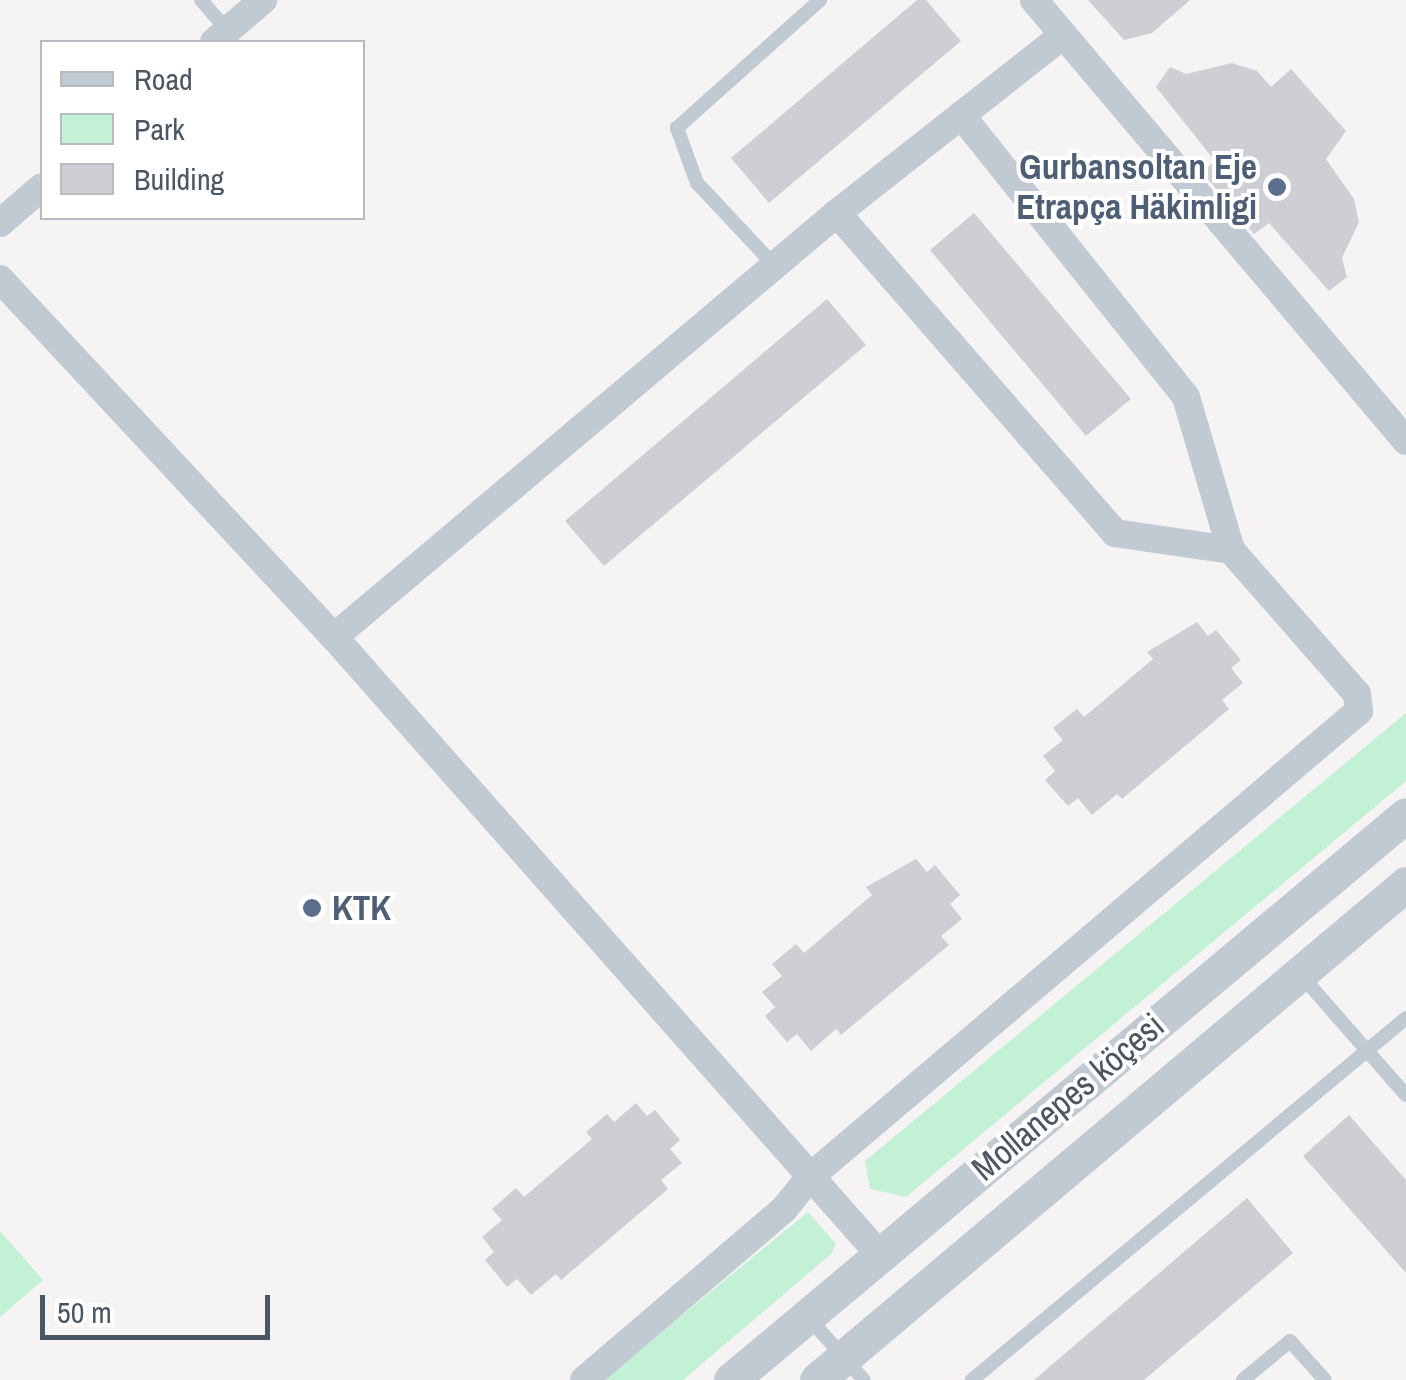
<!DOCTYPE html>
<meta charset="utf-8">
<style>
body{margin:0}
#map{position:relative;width:1406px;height:1380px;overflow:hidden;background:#f5f3f3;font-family:"Archivo Narrow",sans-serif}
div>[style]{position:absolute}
.green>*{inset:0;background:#c3f1d5}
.building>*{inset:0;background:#cdcfd5}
.service>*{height:14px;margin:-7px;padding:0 7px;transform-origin:7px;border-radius:7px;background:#c1cad2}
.minor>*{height:28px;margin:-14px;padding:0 14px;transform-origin:14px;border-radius:14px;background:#c1cad2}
.tertiary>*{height:35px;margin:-17.5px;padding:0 17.5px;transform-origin:17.5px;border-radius:17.5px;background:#c1cad2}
.dots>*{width:28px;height:28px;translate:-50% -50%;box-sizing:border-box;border:5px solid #fff;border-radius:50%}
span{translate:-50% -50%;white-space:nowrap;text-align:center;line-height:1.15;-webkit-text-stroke:8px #fff;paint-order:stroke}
.service-label{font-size:35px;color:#4e5e75;font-weight:700}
.right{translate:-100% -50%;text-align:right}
.left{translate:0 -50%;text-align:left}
.street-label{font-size:35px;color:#4a5661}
.legend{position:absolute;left:40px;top:40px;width:325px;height:180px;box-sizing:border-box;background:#fff;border:2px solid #b7bbc0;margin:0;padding:12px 18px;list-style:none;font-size:30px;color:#4a5661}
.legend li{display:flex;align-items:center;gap:20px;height:50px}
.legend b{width:50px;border:2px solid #b7bbc0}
.scale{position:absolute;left:40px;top:1295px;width:230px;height:45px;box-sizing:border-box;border:5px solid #4a5661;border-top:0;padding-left:12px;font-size:30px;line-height:35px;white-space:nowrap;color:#4a5661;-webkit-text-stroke:8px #fff;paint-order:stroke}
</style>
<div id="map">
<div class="green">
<i style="clip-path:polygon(1406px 713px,1406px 781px,906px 1197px,870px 1189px,865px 1161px)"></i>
<i style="clip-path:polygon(808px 1212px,836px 1244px,831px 1254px,683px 1380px,603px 1380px)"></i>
<i style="clip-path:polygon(0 1231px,43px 1280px,0 1317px)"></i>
</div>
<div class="building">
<i style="clip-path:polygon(917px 0,926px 0,961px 41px,769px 203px,731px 158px)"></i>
<i style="clip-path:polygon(1088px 0,1190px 0,1152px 33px,1124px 40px)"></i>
<i style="clip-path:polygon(1232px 63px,1257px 71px,1271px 87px,1291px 69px,1346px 131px,1326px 159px,1354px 199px,1359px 222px,1342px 258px,1347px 277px,1329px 291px,1269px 223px,1254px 234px,1202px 172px,1215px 161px,1156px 87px,1170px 67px,1186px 74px)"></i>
<i style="clip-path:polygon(974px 213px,1131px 399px,1086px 436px,930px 250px)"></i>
<i style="clip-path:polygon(827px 299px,866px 345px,604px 566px,565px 521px)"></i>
<i style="clip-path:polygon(1197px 622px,1208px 636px,1216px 630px,1241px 660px,1231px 668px,1243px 683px,1222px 700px,1229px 709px,1122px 799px,1117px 794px,1092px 815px,1078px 798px,1068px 806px,1045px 780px,1055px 771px,1043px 756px,1063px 740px,1053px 728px,1077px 709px,1084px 717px,1153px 659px,1147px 652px)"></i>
<i style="clip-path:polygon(916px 859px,927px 872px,935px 865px,960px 895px,950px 904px,962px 919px,941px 936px,949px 945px,841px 1035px,836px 1029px,811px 1051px,797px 1034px,787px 1042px,765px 1016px,775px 1007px,762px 992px,782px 976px,772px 964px,796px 944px,804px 953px,872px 895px,866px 887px)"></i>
<i style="clip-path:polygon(636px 1103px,647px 1116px,655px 1110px,680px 1140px,670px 1149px,682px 1163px,661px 1180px,668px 1189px,561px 1280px,556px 1274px,531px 1295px,517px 1279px,507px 1287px,485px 1260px,494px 1252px,482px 1237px,502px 1220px,492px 1209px,516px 1188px,524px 1197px,592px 1139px,586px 1132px,607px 1114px,614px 1122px)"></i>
<i style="clip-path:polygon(1349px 1115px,1406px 1180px,1406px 1273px,1303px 1156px)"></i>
<i style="clip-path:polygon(1247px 1198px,1293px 1253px,1144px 1380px,1034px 1380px)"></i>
</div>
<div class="service">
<i style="left:201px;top:0;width:41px;rotate:48.9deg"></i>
<i style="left:775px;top:266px;width:114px;rotate:-133.2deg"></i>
<i style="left:697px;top:183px;width:59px;rotate:-110deg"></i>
<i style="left:677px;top:128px;width:192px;rotate:-41.8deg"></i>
<i style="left:1300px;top:974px;width:161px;rotate:48.8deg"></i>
<i style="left:808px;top:1317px;width:84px;rotate:48.4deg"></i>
<i style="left:972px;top:1380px;width:565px;rotate:-39.83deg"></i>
<i style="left:1243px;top:1380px;width:61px;rotate:-39.7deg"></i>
<i style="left:1290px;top:1341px;width:52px;rotate:48.1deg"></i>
</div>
<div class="minor">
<i style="left:1034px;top:0;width:577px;rotate:49.85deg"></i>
<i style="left:214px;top:42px;width:65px;rotate:-40.6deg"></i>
<i style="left:961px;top:115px;width:361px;rotate:51.4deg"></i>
<i style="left:1186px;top:397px;width:159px;rotate:73.6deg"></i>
<i style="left:0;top:223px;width:55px;rotate:-40.6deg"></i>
<i style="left:0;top:279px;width:490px;rotate:47deg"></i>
<i style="left:334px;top:637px;width:658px;rotate:-40.13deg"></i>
<i style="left:334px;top:637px;width:825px;rotate:48.54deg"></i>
<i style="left:584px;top:1380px;width:263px;rotate:-40.5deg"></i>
<i style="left:784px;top:1209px;width:43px;rotate:-50.7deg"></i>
<i style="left:811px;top:1176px;width:719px;rotate:-40.32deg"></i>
<i style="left:1359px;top:711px;width:17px;rotate:-97deg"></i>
<i style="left:1357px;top:694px;width:191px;rotate:-131.2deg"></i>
<i style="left:1231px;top:550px;width:117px;rotate:-171.7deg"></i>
<i style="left:1115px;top:533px;width:424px;rotate:-131deg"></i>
<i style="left:837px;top:213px;width:288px;rotate:-38.2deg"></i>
</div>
<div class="tertiary">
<i style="left:731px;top:1380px;width:880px;rotate:-39.93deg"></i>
<i style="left:817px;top:1380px;width:770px;rotate:-40.1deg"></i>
</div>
<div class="dots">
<i style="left:1277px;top:187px;background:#5c6f8a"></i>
<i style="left:312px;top:908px;background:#5c6f8a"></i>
</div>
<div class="service-label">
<span class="right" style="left:1257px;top:187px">Gurbansoltan Eje<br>Etrapça Häkimligi</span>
<span class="left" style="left:332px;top:908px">KTK</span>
</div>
<div class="street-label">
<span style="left:1068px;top:1097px;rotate:-40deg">Mollanepes köçesi</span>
</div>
<ul class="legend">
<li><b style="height:12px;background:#c1cad2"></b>Road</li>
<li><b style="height:28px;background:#c3f1d5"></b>Park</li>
<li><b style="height:28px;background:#cdcfd5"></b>Building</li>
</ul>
<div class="scale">50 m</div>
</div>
